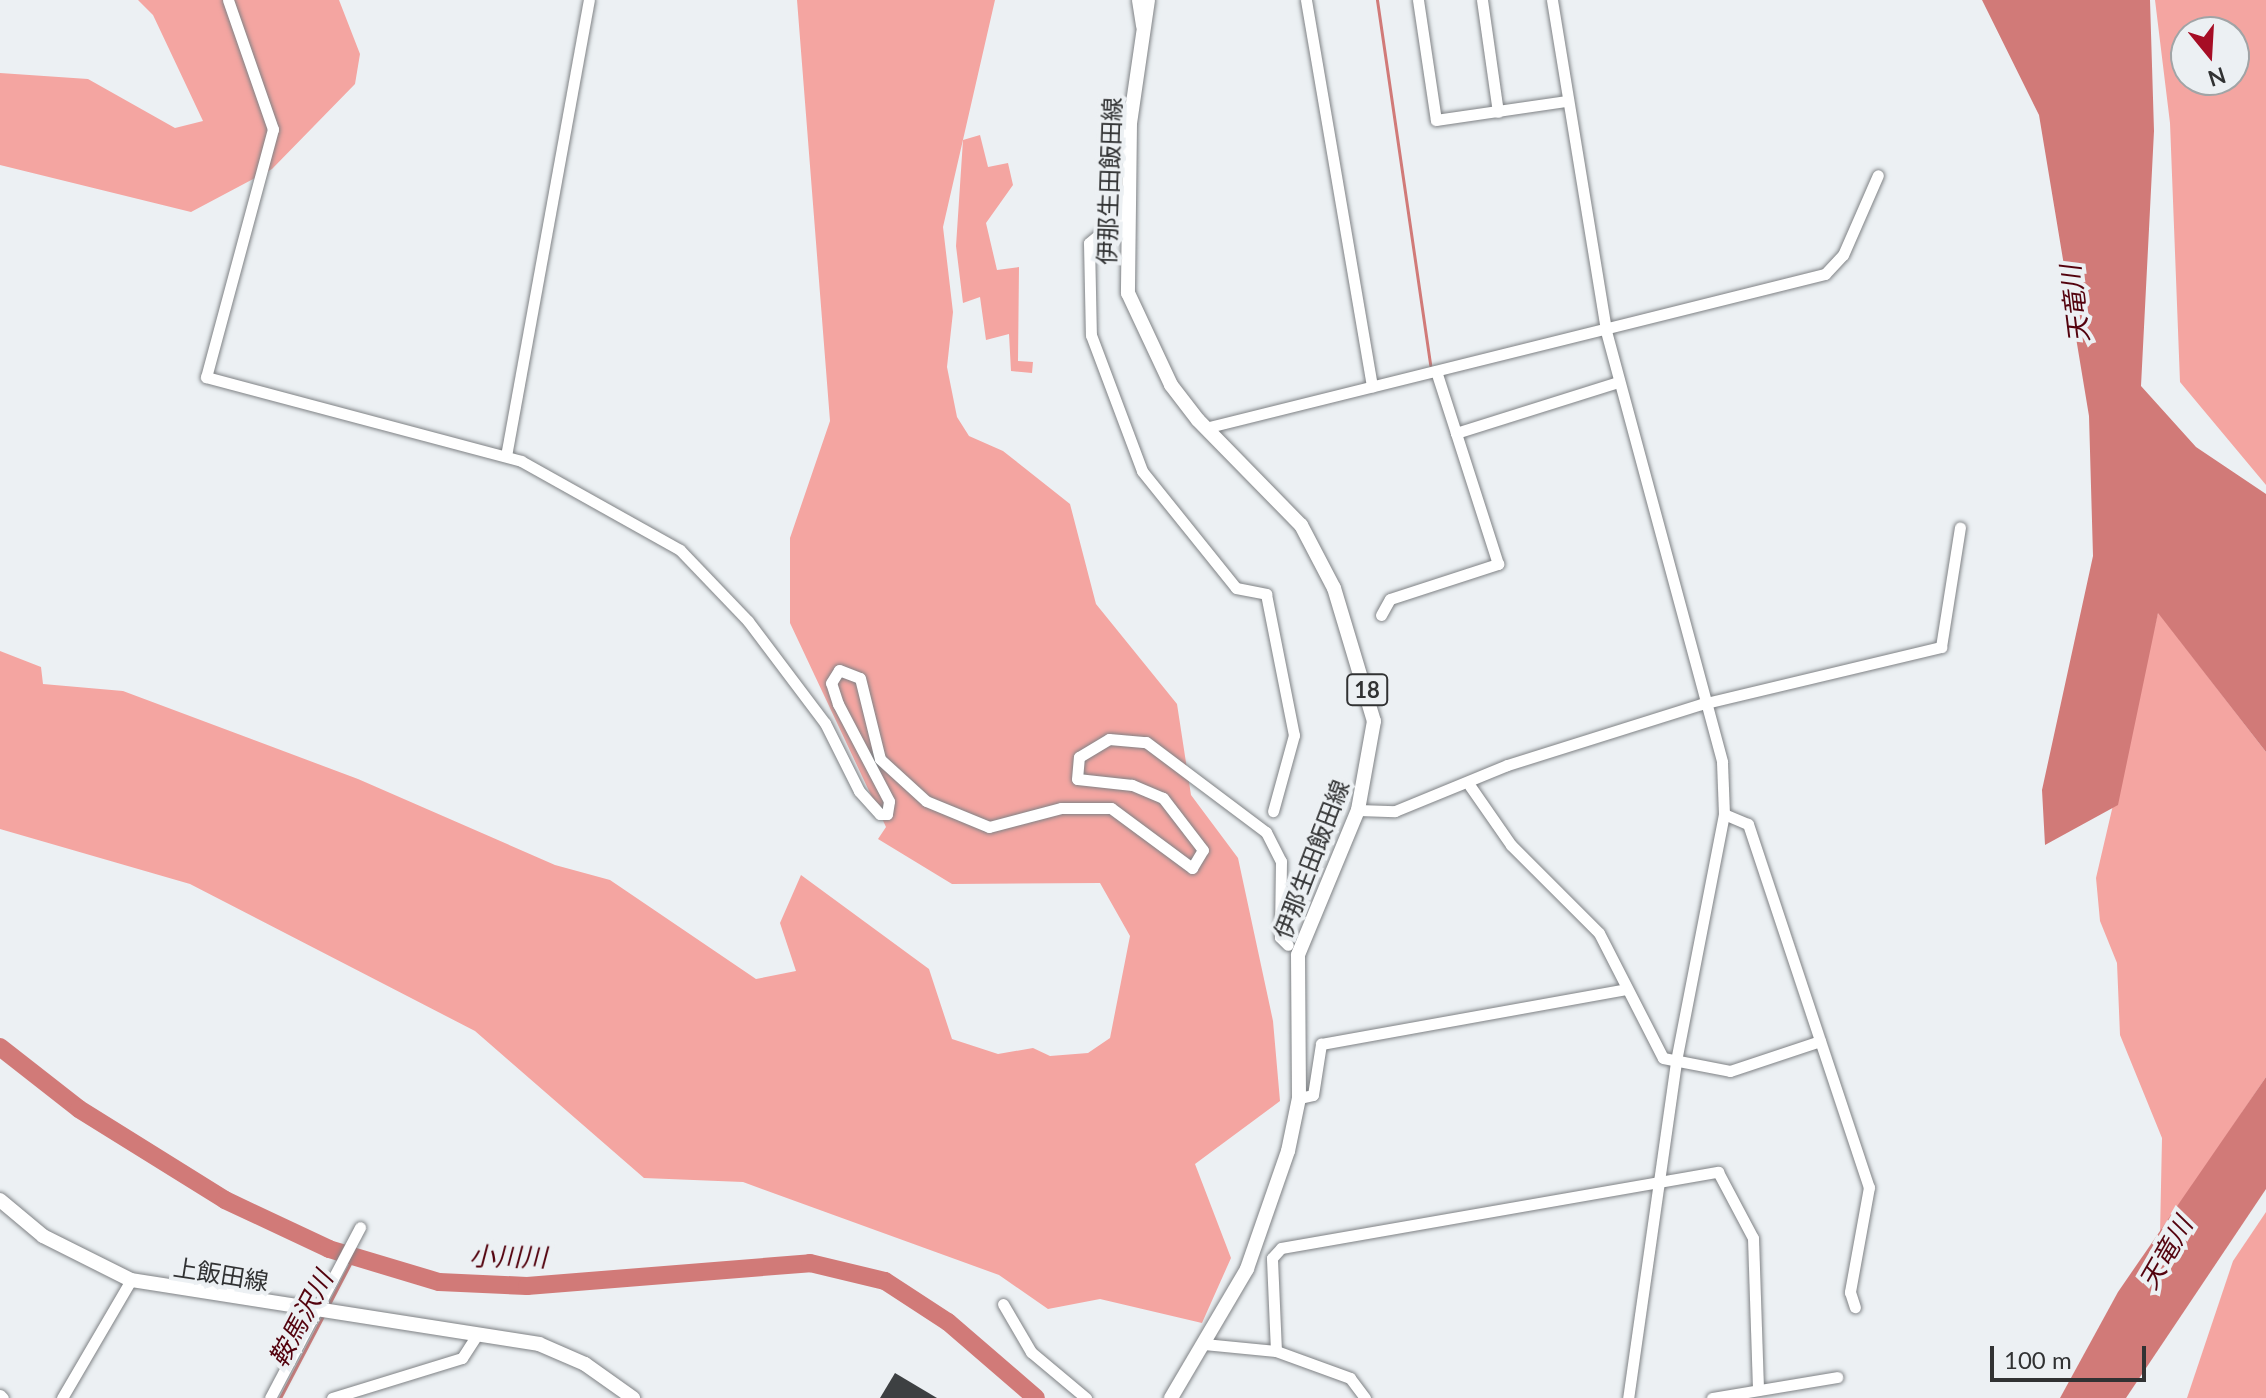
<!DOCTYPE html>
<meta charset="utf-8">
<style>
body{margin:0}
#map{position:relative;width:2266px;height:1398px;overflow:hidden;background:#ecf0f3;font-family:Lato,"Noto Sans JP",sans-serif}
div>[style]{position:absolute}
.green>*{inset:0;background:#f4a5a1}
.water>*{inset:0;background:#d17a78}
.stream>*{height:3px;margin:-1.5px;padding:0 1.5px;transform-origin:1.5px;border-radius:1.5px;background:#d17a78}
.river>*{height:18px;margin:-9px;padding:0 9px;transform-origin:9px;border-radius:9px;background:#d17a78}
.building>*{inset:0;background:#3d4042}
.roads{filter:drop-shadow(0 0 2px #7f8285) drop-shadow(0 0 2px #7f8285)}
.minor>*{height:11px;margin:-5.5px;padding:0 5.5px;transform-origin:5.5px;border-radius:5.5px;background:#fff}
.major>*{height:14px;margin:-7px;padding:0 7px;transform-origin:7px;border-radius:7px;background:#fff}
span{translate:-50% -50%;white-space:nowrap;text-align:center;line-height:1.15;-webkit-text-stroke:8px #ecf0f3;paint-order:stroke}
.shield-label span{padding:2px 6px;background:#ecf0f3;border:2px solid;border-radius:6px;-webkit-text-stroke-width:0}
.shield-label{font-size:22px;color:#313233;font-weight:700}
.street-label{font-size:24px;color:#313233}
.water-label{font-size:26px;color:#53020d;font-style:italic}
.north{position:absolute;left:2170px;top:16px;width:80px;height:80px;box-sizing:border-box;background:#ecf0f3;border:2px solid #a1a4a6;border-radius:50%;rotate:162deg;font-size:22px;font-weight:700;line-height:32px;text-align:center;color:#313233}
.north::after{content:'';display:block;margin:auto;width:28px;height:36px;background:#a60d25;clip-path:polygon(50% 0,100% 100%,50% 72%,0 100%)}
.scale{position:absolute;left:1990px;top:1346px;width:156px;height:36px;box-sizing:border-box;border:4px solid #313233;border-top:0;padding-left:10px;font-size:24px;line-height:28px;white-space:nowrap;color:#313233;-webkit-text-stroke:6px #ecf0f3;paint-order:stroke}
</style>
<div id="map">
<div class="green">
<i style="clip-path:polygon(138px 0,339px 0,360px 54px,355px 84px,272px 169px,191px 212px,0 165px,0 73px,88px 79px,175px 128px,203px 121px,153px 15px)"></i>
<i style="clip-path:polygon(797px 0,995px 0,943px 227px,953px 312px,947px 367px,957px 417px,969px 436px,1003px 451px,1070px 504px,1096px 604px,1177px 704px,1191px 795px,1238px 858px,1273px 1021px,1280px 1101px,1195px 1164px,1231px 1258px,1202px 1323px,1100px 1299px,1048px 1309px,999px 1275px,743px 1182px,644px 1178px,475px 1031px,190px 884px,0 829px,0 651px,41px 667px,43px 684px,123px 691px,358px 779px,555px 865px,610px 880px,756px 979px,796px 971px,780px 923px,801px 875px,929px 969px,952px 1039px,998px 1054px,1033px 1048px,1050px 1056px,1088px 1053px,1110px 1038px,1130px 936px,1100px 883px,952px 884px,878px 839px,886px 827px,790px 623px,790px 538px,830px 421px)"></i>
<i style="clip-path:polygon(evenodd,2155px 0,2266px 0,2266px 485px,2180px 382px,2170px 123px,2155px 0,2186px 32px,2234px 32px,2234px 80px,2186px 80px,2186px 32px)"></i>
<i style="clip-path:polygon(980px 135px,988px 167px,1008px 163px,1013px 185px,986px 223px,997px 270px,1019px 267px,1018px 361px,1033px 362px,1032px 373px,1011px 371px,1009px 334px,986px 340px,980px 297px,963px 303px,956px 246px,963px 140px)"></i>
<i style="clip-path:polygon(2158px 612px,2266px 752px,2266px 1077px,2160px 1234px,2162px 1138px,2120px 1035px,2117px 963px,2100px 921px,2096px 878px)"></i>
<i style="clip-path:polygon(2266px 1212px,2266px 1398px,2187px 1398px,2233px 1261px)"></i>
</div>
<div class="water">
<i style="clip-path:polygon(1982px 0,2150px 0,2154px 131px,2141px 386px,2196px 447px,2266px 494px,2266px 752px,2158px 613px,2118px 805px,2045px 845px,2042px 790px,2093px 556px,2089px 416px,2039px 115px)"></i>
<i style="clip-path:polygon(2266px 1077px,2266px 1189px,2126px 1398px,2060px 1398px,2118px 1292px)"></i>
</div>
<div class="stream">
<i style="left:1377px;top:0;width:369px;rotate:81.7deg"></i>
<i style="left:328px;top:1306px;width:56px;rotate:-62.5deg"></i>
<i style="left:280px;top:1398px;width:93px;rotate:-62.3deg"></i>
</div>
<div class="river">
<i style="left:0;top:1047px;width:100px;rotate:38.1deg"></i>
<i style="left:79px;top:1109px;width:172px;rotate:31.9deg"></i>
<i style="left:225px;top:1200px;width:115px;rotate:25.2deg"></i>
<i style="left:329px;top:1249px;width:115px;rotate:16.7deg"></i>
<i style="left:439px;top:1282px;width:88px;rotate:2.6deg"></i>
<i style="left:527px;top:1286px;width:284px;rotate:-4.6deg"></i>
<i style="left:810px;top:1263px;width:77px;rotate:13.5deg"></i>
<i style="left:885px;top:1281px;width:75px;rotate:33.1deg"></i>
<i style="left:948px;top:1322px;width:116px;rotate:40.8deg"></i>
</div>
<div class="building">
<i style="clip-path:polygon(895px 1373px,937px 1398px,880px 1398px)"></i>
</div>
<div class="roads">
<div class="minor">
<i style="left:228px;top:0;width:137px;rotate:70.8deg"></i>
<i style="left:273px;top:129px;width:257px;rotate:105.1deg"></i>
<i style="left:206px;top:377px;width:326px;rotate:14.9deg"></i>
<i style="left:521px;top:461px;width:182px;rotate:29.2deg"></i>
<i style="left:680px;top:550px;width:98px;rotate:46.2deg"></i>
<i style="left:748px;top:621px;width:128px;rotate:53deg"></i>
<i style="left:825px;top:723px;width:76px;rotate:63.4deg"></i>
<i style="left:859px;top:791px;width:31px;rotate:48deg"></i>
<i style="left:880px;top:814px;width:7px"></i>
<i style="left:887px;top:814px;width:13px;rotate:-81deg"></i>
<i style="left:889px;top:801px;width:110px;rotate:-117.7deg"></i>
<i style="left:838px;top:704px;width:22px;rotate:-108deg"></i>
<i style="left:831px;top:683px;width:15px;rotate:-58deg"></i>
<i style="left:839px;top:670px;width:22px;rotate:21deg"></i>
<i style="left:860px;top:678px;width:83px;rotate:76.1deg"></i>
<i style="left:880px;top:759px;width:62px;rotate:42.4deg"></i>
<i style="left:926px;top:801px;width:68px;rotate:22.4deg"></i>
<i style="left:989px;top:827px;width:74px;rotate:-14.8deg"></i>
<i style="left:1061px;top:808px;width:50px"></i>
<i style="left:1111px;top:808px;width:101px;rotate:36.5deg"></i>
<i style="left:1192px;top:868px;width:21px;rotate:-59deg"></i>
<i style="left:1203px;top:850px;width:66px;rotate:-127.6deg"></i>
<i style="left:1163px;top:798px;width:34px;rotate:-157deg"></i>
<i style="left:1132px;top:785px;width:55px;rotate:-173.8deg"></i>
<i style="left:1077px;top:779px;width:22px;rotate:-85deg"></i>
<i style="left:1079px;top:757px;width:35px;rotate:-31deg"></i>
<i style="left:1109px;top:739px;width:37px;rotate:5deg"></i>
<i style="left:1146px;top:742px;width:150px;rotate:36.9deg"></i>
<i style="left:1266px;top:832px;width:33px;rotate:63deg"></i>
<i style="left:1281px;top:861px;width:76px;rotate:90.8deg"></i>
<i style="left:1280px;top:937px;width:11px;rotate:45deg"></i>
<i style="left:1137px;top:0;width:26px;rotate:81deg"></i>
<i style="left:1306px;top:0;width:392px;rotate:80.3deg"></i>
<i style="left:1418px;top:0;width:121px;rotate:81.5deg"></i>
<i style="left:1436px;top:120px;width:132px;rotate:-8.3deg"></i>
<i style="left:1482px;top:0;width:113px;rotate:81.9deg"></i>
<i style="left:1552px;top:0;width:335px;rotate:80.7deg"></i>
<i style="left:1606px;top:331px;width:446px;rotate:74.9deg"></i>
<i style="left:1722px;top:762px;width:52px;rotate:87.8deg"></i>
<i style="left:1724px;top:814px;width:253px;rotate:101deg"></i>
<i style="left:1676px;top:1062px;width:339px;rotate:98.1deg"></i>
<i style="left:1125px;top:213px;width:47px;rotate:140.2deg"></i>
<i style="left:1089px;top:243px;width:92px;rotate:88.8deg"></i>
<i style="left:1091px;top:335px;width:145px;rotate:69.4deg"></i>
<i style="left:1142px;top:471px;width:150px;rotate:51.2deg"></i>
<i style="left:1236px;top:588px;width:31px;rotate:11deg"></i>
<i style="left:1266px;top:594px;width:144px;rotate:78.8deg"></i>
<i style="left:1294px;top:735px;width:79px;rotate:105.4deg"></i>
<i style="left:1436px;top:371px;width:65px;rotate:72.1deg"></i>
<i style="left:1456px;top:433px;width:170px;rotate:-17.5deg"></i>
<i style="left:1205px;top:428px;width:639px;rotate:-13.95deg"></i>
<i style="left:1825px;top:274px;width:26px;rotate:-47deg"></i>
<i style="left:1843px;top:255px;width:87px;rotate:-66.4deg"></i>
<i style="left:506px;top:456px;width:463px;rotate:-79.7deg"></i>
<i style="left:1381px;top:615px;width:18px;rotate:-61deg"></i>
<i style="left:1390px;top:599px;width:114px;rotate:-18deg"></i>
<i style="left:1498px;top:564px;width:138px;rotate:-107.8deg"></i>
<i style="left:1470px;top:786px;width:72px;rotate:55.2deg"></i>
<i style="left:1511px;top:845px;width:124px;rotate:45deg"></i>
<i style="left:1599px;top:933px;width:140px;rotate:62.9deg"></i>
<i style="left:1663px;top:1058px;width:68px;rotate:11deg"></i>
<i style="left:1730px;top:1071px;width:95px;rotate:-18.4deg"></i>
<i style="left:1358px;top:810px;width:37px;rotate:2deg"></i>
<i style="left:1395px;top:811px;width:121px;rotate:-22.3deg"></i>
<i style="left:1507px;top:765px;width:204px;rotate:-17.4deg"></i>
<i style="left:1702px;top:704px;width:246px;rotate:-13.4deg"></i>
<i style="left:1941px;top:647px;width:121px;rotate:-81deg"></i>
<i style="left:1724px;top:814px;width:26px;rotate:23deg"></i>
<i style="left:1748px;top:824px;width:383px;rotate:71.6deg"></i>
<i style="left:1869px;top:1187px;width:107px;rotate:100.3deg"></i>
<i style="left:1850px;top:1292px;width:16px;rotate:72deg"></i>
<i style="left:1299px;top:1098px;width:14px;rotate:-12deg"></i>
<i style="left:1313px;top:1095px;width:52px;rotate:-81.1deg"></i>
<i style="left:1321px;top:1044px;width:310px;rotate:-10.2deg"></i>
<i style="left:1003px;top:1304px;width:56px;rotate:59.7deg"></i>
<i style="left:1031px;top:1352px;width:72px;rotate:39.9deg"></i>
<i style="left:1204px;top:1344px;width:72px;rotate:5.6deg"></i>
<i style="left:1276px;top:1351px;width:79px;rotate:20deg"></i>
<i style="left:1350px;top:1378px;width:25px;rotate:53deg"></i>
<i style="left:1276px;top:1351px;width:93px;rotate:-92.5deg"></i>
<i style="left:1272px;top:1258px;width:13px;rotate:-48deg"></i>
<i style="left:1281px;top:1248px;width:444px;rotate:-9.9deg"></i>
<i style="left:1718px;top:1172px;width:75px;rotate:62.1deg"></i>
<i style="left:1753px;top:1238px;width:152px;rotate:88.1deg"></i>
<i style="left:0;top:1395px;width:4px;rotate:45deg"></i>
<i style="left:62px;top:1398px;width:137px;rotate:-59.7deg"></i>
<i style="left:270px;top:1398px;width:193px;rotate:-62.2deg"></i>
<i style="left:332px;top:1398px;width:136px;rotate:-17.1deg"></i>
<i style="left:462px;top:1358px;width:27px;rotate:-57deg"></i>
<i style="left:1712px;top:1398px;width:127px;rotate:-9.5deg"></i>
</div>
<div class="major">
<i style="left:1148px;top:0;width:124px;rotate:98.3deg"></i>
<i style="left:1130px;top:123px;width:170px;rotate:90.7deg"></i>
<i style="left:1128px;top:293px;width:102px;rotate:64.9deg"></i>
<i style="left:1171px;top:385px;width:44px;rotate:52.4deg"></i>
<i style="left:1198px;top:420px;width:147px;rotate:45.6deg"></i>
<i style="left:1301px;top:525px;width:71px;rotate:62.4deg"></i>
<i style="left:1334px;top:588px;width:139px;rotate:73.3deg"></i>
<i style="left:1374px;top:721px;width:90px;rotate:100.2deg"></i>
<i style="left:1358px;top:810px;width:157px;rotate:112.5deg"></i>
<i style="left:1298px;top:955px;width:143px;rotate:89.6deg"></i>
<i style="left:1299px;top:1098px;width:54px;rotate:101.7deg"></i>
<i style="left:1288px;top:1151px;width:125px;rotate:109.2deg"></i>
<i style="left:1247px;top:1269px;width:150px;rotate:120.5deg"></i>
<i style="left:0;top:1200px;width:56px;rotate:39.9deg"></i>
<i style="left:43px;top:1236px;width:98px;rotate:26.6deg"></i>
<i style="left:131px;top:1280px;width:413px;rotate:8.9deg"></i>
<i style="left:539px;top:1344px;width:50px;rotate:23.5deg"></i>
<i style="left:585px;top:1364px;width:59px;rotate:35.3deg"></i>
</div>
</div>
<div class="shield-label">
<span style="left:1367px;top:690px">18</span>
</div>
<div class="street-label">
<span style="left:1109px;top:181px;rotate:-88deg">伊那生田飯田線</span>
<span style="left:1311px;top:859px;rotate:-69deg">伊那生田飯田線</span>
<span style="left:221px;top:1274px;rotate:9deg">上飯田線</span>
</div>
<div class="water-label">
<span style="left:2075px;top:304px;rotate:-97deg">天竜川</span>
<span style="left:2166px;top:1253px;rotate:-60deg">天竜川</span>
<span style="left:508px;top:1257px;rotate:1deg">小川川</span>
<span style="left:301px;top:1319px;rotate:-62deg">鞍馬沢川</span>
</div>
<div class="north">N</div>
<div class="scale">100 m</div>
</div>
